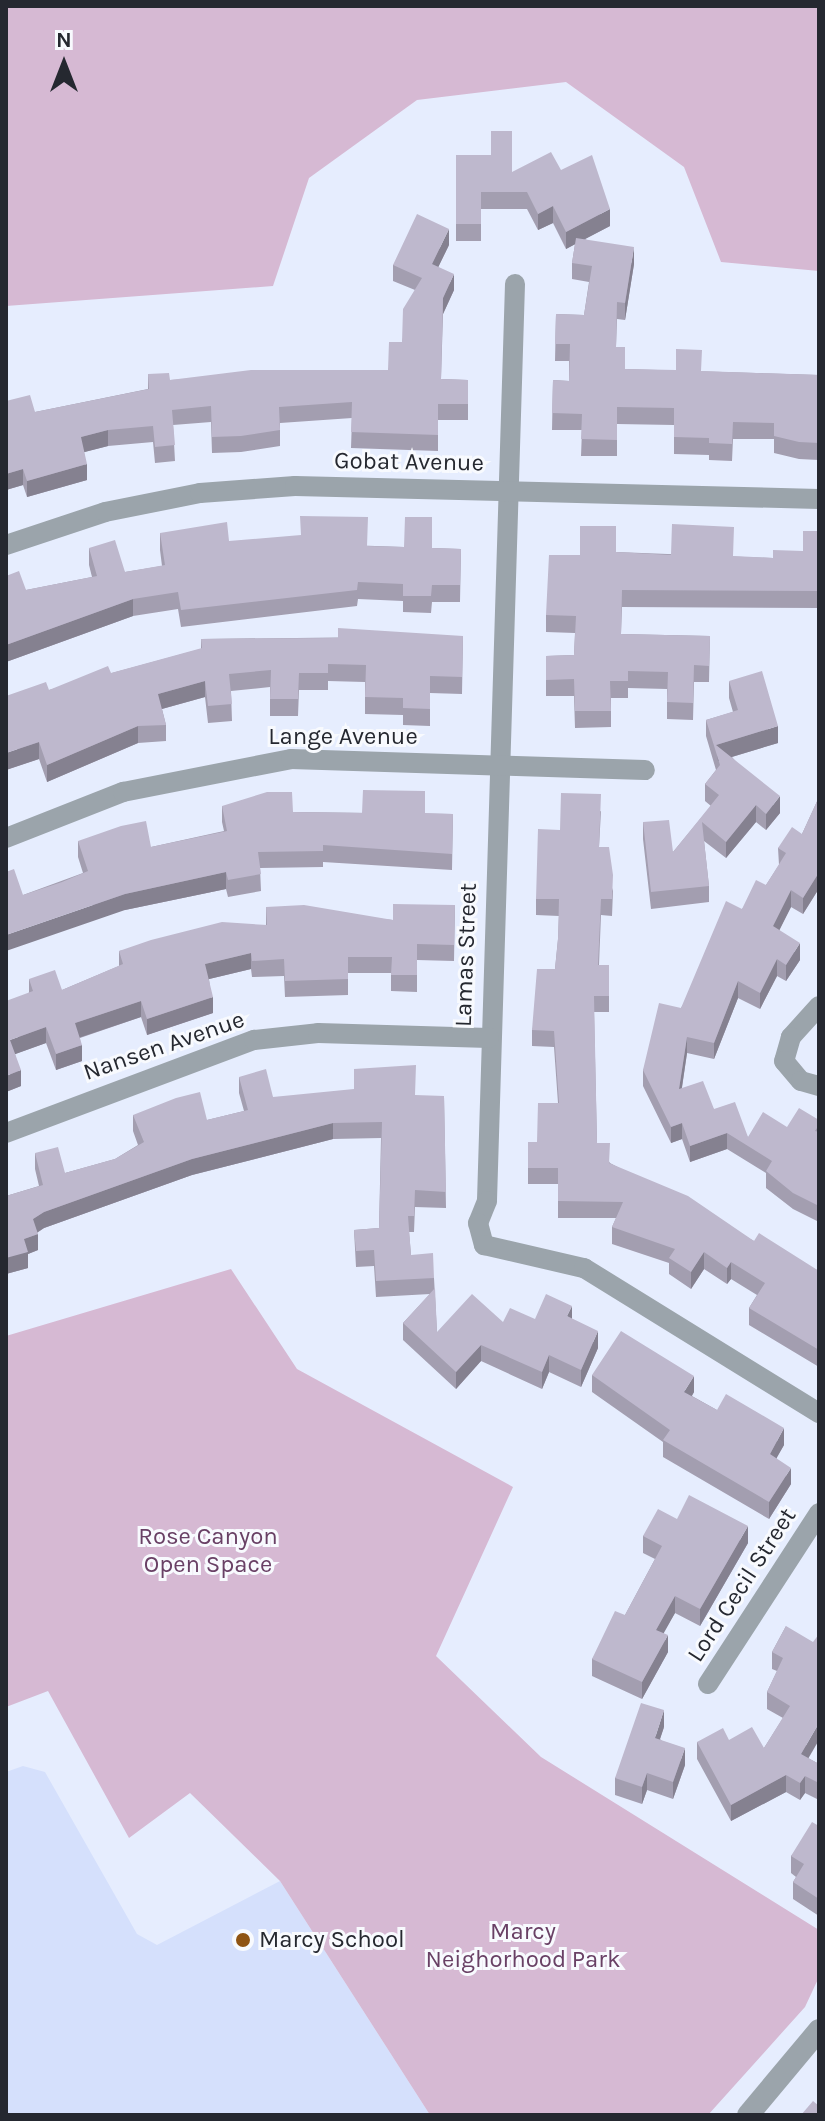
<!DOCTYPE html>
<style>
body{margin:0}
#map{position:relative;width:825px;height:2121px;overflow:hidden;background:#e6edfe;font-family:Karla,sans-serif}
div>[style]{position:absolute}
.built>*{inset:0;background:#d5e0fc}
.green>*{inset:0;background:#d6b9d3}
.minor>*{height:20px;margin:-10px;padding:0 10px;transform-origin:10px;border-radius:10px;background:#9ba4ab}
.tertiary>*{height:22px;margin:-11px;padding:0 11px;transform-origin:11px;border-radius:11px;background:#9ba4ab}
.wall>*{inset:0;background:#a39eb0}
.shaded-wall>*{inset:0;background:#858190}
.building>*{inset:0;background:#beb8cd}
.dots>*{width:22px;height:22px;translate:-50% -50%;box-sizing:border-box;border:4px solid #f8fafe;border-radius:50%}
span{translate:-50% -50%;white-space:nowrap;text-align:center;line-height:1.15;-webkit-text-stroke:6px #f8fafe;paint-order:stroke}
.street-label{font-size:24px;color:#252830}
.park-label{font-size:24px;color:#694065}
.poi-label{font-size:24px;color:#252830}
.left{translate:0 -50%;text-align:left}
.frame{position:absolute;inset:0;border:8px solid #252830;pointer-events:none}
.north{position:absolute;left:24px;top:24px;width:80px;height:80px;-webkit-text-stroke:6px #f8fafe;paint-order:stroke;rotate:0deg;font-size:22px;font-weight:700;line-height:32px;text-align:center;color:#252830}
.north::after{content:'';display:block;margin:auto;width:28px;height:36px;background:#252830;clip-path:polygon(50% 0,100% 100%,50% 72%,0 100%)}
</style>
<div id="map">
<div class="built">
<i style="clip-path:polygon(23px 1766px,45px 1772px,137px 1934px,157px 1945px,280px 1881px,430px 2115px,6px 2115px,6px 1772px)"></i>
</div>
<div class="green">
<i style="clip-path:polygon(6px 6px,819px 6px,819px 271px,721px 262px,684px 167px,566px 82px,417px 100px,309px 178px,273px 286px,6px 306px)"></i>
<i style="clip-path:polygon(231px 1269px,297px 1369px,513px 1487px,436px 1656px,541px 1757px,819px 1930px,819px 1977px,805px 2007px,708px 2115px,430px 2115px,280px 1881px,190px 1793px,129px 1838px,48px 1691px,6px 1707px,6px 1336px)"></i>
</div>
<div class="minor">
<i style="left:515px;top:284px;width:917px;rotate:91.75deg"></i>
<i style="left:487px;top:1201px;width:24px;rotate:112deg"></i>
<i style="left:478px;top:1223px;width:23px;rotate:75deg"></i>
<i style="left:484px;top:1245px;width:103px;rotate:13deg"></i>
<i style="left:584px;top:1268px;width:276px;rotate:31.7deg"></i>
<i style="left:6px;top:545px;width:104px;rotate:-18.4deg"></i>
<i style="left:105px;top:512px;width:97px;rotate:-11.3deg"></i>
<i style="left:200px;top:493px;width:95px;rotate:-4.2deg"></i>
<i style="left:295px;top:486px;width:524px;rotate:1.42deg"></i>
<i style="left:6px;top:838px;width:126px;rotate:-21.5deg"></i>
<i style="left:123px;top:792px;width:171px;rotate:-11.1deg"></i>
<i style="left:291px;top:759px;width:354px;rotate:1.8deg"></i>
<i style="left:819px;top:1006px;width:42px;rotate:132.1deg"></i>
<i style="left:791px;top:1037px;width:25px;rotate:106deg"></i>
<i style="left:784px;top:1061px;width:26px;rotate:50deg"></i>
<i style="left:801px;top:1081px;width:19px;rotate:16deg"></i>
<i style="left:6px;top:1133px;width:265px;rotate:-20.6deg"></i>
<i style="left:254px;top:1040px;width:64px;rotate:-6.2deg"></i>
<i style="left:318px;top:1033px;width:171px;rotate:1.7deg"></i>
<i style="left:708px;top:1684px;width:204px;rotate:-57deg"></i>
</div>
<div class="tertiary">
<i style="left:748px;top:2115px;width:111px;rotate:-50.1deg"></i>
</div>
<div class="wall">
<i style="clip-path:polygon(456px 155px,491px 155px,512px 172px,561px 170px,610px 226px,585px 239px,634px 264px,625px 320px,617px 319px,616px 347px,625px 369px,819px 375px,819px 460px,799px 459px,774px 453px,774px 439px,733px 439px,732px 461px,709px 460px,709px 455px,674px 454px,674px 425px,617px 424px,617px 456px,581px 456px,582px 430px,552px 430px,553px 380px,569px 381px,569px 361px,555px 361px,556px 314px,584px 315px,589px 282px,572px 279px,572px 263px,575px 244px,566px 249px,553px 223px,538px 230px,527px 209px,481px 209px,481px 241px,456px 241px)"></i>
<i style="clip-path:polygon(449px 245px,438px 267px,454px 290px,443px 314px,441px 379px,468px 380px,468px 420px,438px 420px,438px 451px,351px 448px,352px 418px,280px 423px,280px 446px,241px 452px,212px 453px,211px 422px,173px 425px,175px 461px,155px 463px,153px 442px,108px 446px,84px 452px,87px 480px,27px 497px,23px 485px,6px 490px,6px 401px,35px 412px,148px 389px,148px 374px,170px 380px,388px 370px,402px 342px,415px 290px,393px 281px,393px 265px)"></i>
<i style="clip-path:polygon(819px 531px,819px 608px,622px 607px,621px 634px,710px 636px,709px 682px,694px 682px,693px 720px,667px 719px,667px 689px,628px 688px,628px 698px,611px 698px,611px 727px,575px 728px,574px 696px,546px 696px,546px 656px,574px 655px,575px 633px,546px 632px,546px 615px,580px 555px,616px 552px,773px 558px,803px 551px)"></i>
<i style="clip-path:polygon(160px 533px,229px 541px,461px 549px,460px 602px,432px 602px,431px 613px,403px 612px,403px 601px,358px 599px,357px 606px,181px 627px,178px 609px,133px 616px,6px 662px,6px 576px,26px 590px,92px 577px,89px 565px,89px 548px,125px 572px,162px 566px,160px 550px)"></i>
<i style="clip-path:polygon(463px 636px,462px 694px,430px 693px,430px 726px,403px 725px,403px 715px,365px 714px,365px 682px,328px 681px,328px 690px,299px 690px,298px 716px,270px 716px,270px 687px,231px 691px,232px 721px,208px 723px,205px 697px,162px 709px,166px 725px,166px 741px,138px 743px,47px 782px,39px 759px,6px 770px,49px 690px,201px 649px,201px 639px)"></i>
<i style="clip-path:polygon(729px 681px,778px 743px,732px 757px,780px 813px,766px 830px,756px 822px,726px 858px,704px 841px,709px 886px,709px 902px,651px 909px,643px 839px,643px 822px,673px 852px,711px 806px,705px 801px,705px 784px,716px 770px,706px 736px,706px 720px,733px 712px,729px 698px)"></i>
<i style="clip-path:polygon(819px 797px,819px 891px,818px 890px,803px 914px,791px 907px,779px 930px,800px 960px,786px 981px,777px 976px,760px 1009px,738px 998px,714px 1059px,687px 1053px,682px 1088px,714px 1109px,748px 1137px,819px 1120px,819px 1222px,793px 1209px,766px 1188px,766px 1173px,727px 1149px,690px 1162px,682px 1139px,671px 1143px,643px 1086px,643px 1070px,681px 1008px,742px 909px,766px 885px,779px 865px,778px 848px,802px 834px)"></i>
<i style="clip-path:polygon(222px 806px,293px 812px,453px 814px,452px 870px,323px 862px,323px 867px,260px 868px,261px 891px,228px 897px,226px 889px,125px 910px,23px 895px,83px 873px,78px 857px,78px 841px,151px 847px,224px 831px,222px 822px)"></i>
<i style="clip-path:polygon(601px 811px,599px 847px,613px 891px,612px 916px,601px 915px,599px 965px,609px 965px,609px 1012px,594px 1012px,597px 1143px,610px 1163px,754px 1241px,819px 1271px,819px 1367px,749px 1325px,749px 1308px,757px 1295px,731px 1279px,727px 1284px,704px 1269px,691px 1289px,669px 1274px,669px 1263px,612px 1244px,612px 1227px,616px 1218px,558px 1218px,558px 1184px,528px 1184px,528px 1142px,537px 1142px,558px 1103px,554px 1047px,532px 1046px,532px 1030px,555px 969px,558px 939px,559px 916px,536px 915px,536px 899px,560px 830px)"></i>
<i style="clip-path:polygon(455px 905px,454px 961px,417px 960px,417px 992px,391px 991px,391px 973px,348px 973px,348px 995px,285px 997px,284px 976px,252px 977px,251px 969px,209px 979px,213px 1013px,147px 1035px,141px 1017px,80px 1038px,82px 1061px,56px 1070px,46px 1043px,15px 1054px,21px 1086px,6px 1092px,29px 992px,29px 979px,62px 990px,119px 966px,119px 951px,266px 925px,266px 907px,393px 920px)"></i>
<i style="clip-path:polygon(239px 1077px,273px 1097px,444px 1096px,446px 1208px,415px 1207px,414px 1232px,409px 1232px,411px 1255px,434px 1278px,437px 1332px,535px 1319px,572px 1319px,598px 1348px,581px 1387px,549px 1372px,542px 1389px,481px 1361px,456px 1389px,403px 1340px,403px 1323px,430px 1294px,376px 1297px,374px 1266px,356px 1267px,354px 1230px,379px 1228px,381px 1138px,333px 1139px,192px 1175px,44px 1228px,37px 1233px,38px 1250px,28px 1254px,28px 1268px,6px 1274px,6px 1196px,39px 1186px,35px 1169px,35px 1153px,65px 1173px,115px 1159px,138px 1145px,133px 1131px,133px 1115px,207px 1120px,244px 1111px,239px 1093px)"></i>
<i style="clip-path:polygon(592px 1375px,694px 1392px,692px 1396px,717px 1410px,784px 1445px,776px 1458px,791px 1484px,769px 1519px,663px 1457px,663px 1442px,592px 1392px)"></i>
<i style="clip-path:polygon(677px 1519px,748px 1543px,700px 1626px,675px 1613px,663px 1633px,668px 1652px,642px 1699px,592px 1676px,592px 1659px,625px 1615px,655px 1559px,643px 1553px,643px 1536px)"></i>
<i style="clip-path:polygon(786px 1626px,808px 1758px,819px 1764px,819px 1800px,805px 1793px,800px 1800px,786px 1792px,731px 1821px,697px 1759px,697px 1742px,729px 1740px,764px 1748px,783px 1718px,767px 1709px,767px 1692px,777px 1671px,772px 1669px,772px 1652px)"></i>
<i style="clip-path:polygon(664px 1727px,660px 1739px,685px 1765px,673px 1799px,647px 1790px,642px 1804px,615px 1795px,615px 1778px)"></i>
<i style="clip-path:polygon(819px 1826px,819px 1916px,793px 1899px,793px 1882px,796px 1877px,791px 1873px,791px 1856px)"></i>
</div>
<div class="shaded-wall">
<i style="clip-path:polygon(553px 206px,553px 223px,538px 230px,538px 214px)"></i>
<i style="clip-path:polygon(610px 209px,610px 226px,566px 249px,566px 232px)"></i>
<i style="clip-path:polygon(449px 229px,449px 245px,432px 280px,432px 264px)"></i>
<i style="clip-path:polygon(634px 247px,634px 264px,625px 320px,625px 303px)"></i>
<i style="clip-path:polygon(454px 274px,454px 290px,443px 314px,443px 298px)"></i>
<i style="clip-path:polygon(108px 430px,108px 446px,81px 453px,81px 437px)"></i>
<i style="clip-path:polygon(87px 464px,87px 480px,27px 497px,27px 481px)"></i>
<i style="clip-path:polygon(23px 469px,23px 485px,6px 490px,6px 474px)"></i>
<i style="clip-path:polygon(133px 599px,133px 616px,6px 662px,6px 645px)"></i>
<i style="clip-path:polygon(205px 681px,205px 697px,158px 710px,158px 694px)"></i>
<i style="clip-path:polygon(138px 726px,138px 743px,47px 782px,47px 765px)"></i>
<i style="clip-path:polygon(778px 726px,778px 743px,718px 761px,716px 745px)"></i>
<i style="clip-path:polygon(39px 742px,39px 759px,6px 770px,6px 753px)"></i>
<i style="clip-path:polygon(780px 796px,780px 813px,766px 830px,766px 814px)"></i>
<i style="clip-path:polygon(756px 805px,756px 822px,726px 858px,726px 842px)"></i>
<i style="clip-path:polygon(226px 872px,226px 889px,125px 910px,6px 951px,6px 935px,125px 894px)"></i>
<i style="clip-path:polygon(818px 874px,818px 890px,803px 914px,803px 898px)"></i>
<i style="clip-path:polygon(791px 890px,791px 907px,773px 943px,773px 926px)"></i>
<i style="clip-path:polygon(800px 943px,800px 960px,786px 981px,786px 965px)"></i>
<i style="clip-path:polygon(251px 953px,251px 969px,205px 980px,205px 964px)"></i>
<i style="clip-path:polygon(777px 959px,777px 976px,760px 1009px,760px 993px)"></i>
<i style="clip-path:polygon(738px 981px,738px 998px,714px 1059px,714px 1043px)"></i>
<i style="clip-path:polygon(213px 997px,213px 1013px,147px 1035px,147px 1019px)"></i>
<i style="clip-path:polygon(141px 1001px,141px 1017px,75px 1039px,75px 1023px)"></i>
<i style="clip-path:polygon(46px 1027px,46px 1043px,10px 1056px,10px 1040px)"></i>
<i style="clip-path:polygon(687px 1037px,687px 1053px,679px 1106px,679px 1089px)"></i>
<i style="clip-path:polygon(82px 1045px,82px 1061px,56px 1070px,56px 1054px)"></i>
<i style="clip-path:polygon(21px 1070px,21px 1086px,6px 1092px,6px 1076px)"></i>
<i style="clip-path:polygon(333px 1123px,333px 1139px,192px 1175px,44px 1228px,33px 1235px,33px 1219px,44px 1212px,192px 1159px)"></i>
<i style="clip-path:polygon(682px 1123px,682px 1139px,671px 1143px,671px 1127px)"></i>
<i style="clip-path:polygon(727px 1133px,727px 1149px,690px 1162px,690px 1146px)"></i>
<i style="clip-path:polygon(38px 1234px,38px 1250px,28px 1254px,28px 1268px,6px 1274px,6px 1258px,24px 1239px)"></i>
<i style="clip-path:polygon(704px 1252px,704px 1269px,691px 1289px,691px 1272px)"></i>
<i style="clip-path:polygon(731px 1262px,731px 1279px,727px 1284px,727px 1268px)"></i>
<i style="clip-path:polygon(572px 1306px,572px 1322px,567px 1316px)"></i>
<i style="clip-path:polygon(598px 1331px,598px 1348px,581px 1387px,581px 1370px)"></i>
<i style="clip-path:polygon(481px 1345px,481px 1361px,456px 1389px,456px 1372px)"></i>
<i style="clip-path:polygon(549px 1355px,549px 1372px,542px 1389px,542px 1372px)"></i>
<i style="clip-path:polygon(694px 1376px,694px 1392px,684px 1408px,684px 1392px)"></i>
<i style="clip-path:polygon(784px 1428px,784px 1445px,770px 1470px,770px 1454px)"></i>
<i style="clip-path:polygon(791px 1468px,791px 1484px,769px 1519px,769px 1502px)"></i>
<i style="clip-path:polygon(748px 1526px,748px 1543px,700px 1626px,700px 1609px)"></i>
<i style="clip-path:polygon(675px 1596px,675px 1613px,656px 1647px,656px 1630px)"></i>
<i style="clip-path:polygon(668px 1635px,668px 1652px,642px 1699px,642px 1682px)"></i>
<i style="clip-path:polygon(664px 1710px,664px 1727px,655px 1754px,655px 1738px)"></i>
<i style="clip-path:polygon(819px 1723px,819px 1740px,801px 1771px,801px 1754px)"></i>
<i style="clip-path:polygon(685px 1748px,685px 1765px,673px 1799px,673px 1782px)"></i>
<i style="clip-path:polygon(647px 1773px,647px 1790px,642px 1804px,642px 1787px)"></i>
<i style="clip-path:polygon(786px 1775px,786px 1792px,731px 1821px,731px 1805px)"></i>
<i style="clip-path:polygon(805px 1776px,805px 1793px,800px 1800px,800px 1783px)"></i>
</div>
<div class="building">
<i style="clip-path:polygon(491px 131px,512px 131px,512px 172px,551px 152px,561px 170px,592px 155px,610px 209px,566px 232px,553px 206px,538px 214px,527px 192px,481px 192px,481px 224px,456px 224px,456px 155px,491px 155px)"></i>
<i style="clip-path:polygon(417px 214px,449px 229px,432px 264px,454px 274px,443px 298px,441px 379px,468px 380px,468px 404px,438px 404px,438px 435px,351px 432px,352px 402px,279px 407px,280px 430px,241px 436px,212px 437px,211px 406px,172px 410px,175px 445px,155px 447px,153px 426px,108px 430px,81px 437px,87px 464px,27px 481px,23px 469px,6px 474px,6px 401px,30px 395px,35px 412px,149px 389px,148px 374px,169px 373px,170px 380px,251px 370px,388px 370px,389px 342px,402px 342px,403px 309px,422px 278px,393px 265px)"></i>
<i style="clip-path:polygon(576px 238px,634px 247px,625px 303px,617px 302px,616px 347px,625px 347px,625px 369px,676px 370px,676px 349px,702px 350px,701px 371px,819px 375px,819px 443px,799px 442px,774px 436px,774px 423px,733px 422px,732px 444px,709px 443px,709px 438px,674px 437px,674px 408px,617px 407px,617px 440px,581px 439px,582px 414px,552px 413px,553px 380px,569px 381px,570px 344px,555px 344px,556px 314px,584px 315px,592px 266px,572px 263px)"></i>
<i style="clip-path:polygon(300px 516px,368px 517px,367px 546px,404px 547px,405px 517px,432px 517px,432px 548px,461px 549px,460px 585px,432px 585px,431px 596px,403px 596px,403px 584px,358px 582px,357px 590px,181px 610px,178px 592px,133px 599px,6px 645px,6px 576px,19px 571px,26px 590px,97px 576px,89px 548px,115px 540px,125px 572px,165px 565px,160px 533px,227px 522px,229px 541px,301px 535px)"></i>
<i style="clip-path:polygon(672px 524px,734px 527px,733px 556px,773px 558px,773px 550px,803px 551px,803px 531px,819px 531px,819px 591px,622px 590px,621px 634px,710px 636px,709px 666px,694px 665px,693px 703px,667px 702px,668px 672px,628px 671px,628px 681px,610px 681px,611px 711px,575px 711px,574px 679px,546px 680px,546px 656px,574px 655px,576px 616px,546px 615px,549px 555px,580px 555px,580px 526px,616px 526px,616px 552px,671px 555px)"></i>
<i style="clip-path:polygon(338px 628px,463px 636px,462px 677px,430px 676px,430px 709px,403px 708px,403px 698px,365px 697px,366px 665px,328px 664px,328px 673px,299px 673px,298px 699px,270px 699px,271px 670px,229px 674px,232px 704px,208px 706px,205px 681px,158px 694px,166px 725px,138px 726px,47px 765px,39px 742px,6px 753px,6px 696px,46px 682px,49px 690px,108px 666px,111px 673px,202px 648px,201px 639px,338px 638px)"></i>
<i style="clip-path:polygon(762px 671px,778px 726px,716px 745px,780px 796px,766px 814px,756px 805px,726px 842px,702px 822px,709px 886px,651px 892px,643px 822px,669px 820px,673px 852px,719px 795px,705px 784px,720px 765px,706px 720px,738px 710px,729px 681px)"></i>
<i style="clip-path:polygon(363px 790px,425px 791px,425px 813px,453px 814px,452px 854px,323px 845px,323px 851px,258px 852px,261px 874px,228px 880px,226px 872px,125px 894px,6px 935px,6px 872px,14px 869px,23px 895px,62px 882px,88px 871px,78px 841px,121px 826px,146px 821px,151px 847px,227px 831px,222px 806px,267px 792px,292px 792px,293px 812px,362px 813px)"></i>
<i style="clip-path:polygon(561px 793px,601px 794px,599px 847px,609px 847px,613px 875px,612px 899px,601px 899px,598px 965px,609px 965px,609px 996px,594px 996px,597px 1143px,610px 1143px,609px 1163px,688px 1196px,754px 1241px,759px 1233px,819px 1271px,819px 1350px,749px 1308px,765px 1283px,731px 1262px,727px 1268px,704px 1252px,691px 1272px,669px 1258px,675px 1249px,612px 1227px,623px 1202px,558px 1201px,558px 1168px,528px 1168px,528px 1142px,537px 1142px,538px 1103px,559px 1103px,554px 1031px,532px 1030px,537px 969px,555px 969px,558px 939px,559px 899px,536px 899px,538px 829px,560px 830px)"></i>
<i style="clip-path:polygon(819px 797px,819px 875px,818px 874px,803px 898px,791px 890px,773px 926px,800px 943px,786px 965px,777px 959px,760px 993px,738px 981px,714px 1043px,687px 1037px,679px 1089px,703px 1081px,714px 1109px,735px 1102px,748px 1137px,763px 1112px,787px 1127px,799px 1108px,819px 1120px,819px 1125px,815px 1131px,819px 1132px,819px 1206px,793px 1193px,766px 1171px,772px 1161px,727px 1133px,690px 1146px,682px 1123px,671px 1127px,643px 1070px,659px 1003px,681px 1008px,726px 901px,742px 909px,756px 880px,766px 885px,786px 853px,778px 848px,792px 827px,802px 834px)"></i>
<i style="clip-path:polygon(393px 904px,455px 905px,454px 945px,417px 944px,417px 975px,391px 975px,392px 957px,348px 957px,348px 979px,285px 981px,284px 959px,252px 961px,251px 953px,205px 964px,213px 997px,147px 1019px,141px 1001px,75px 1023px,82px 1045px,56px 1054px,46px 1027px,10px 1040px,21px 1070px,6px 1076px,6px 1001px,33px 991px,29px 979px,55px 970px,62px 990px,123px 964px,119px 951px,151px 940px,222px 922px,267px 925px,266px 907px,304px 905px,393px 920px)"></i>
<i style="clip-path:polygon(416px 1065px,415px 1095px,444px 1096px,446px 1192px,415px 1190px,414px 1216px,408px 1216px,411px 1255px,433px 1253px,434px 1278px,376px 1281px,374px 1250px,356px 1251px,354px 1230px,379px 1228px,382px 1122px,333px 1123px,192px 1159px,44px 1212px,33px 1219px,38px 1234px,24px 1239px,28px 1252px,6px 1258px,6px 1196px,43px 1185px,35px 1153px,58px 1147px,65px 1173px,115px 1159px,144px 1142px,133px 1115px,176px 1098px,200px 1092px,207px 1120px,248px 1110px,239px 1077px,266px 1069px,273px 1097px,354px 1089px,354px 1069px)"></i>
<i style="clip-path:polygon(435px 1288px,437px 1332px,472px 1294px,503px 1322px,510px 1308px,535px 1319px,546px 1294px,572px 1306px,567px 1316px,598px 1331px,581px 1370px,549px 1355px,542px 1372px,481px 1345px,456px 1372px,403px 1323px)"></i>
<i style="clip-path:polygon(621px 1331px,694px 1376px,684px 1392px,717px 1410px,726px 1394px,784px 1428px,770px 1454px,791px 1468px,769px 1502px,663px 1440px,670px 1430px,592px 1375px)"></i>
<i style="clip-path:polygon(689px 1495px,748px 1526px,700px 1609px,675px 1596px,656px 1630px,668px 1635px,642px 1682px,592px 1659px,615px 1611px,625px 1615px,662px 1546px,643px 1536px,658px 1509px,677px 1519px)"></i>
<i style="clip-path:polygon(786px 1626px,813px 1642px,819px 1634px,819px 1723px,801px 1754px,819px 1764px,819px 1783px,805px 1776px,800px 1783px,786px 1775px,731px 1805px,697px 1742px,723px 1728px,729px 1740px,752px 1727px,764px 1748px,790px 1706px,767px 1692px,783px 1658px,772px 1652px)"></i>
<i style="clip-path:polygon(641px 1703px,664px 1710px,655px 1738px,685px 1748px,673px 1782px,647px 1773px,642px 1787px,615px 1778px)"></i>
<i style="clip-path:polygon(812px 1822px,819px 1826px,819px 1899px,793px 1882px,804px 1864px,791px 1856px)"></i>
<i style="clip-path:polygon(813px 2101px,819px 2106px,819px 2115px,801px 2115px)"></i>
</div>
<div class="dots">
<i style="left:243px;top:1940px;background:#8f5413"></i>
</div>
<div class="street-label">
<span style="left:409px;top:462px;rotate:1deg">Gobat Avenue</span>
<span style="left:343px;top:737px">Lange Avenue</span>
<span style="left:466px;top:955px;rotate:-88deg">Lamas Street</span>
<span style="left:164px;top:1046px;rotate:-19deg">Nansen Avenue</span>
<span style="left:742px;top:1585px;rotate:-57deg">Lord Cecil Street</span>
</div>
<div class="park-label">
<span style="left:208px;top:1551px">Rose Canyon<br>Open Space</span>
<span style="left:523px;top:1946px">Marcy<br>Neighorhood Park</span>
</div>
<div class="poi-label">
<span class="left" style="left:259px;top:1940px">Marcy School</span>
</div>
<div class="frame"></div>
<div class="north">N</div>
</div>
